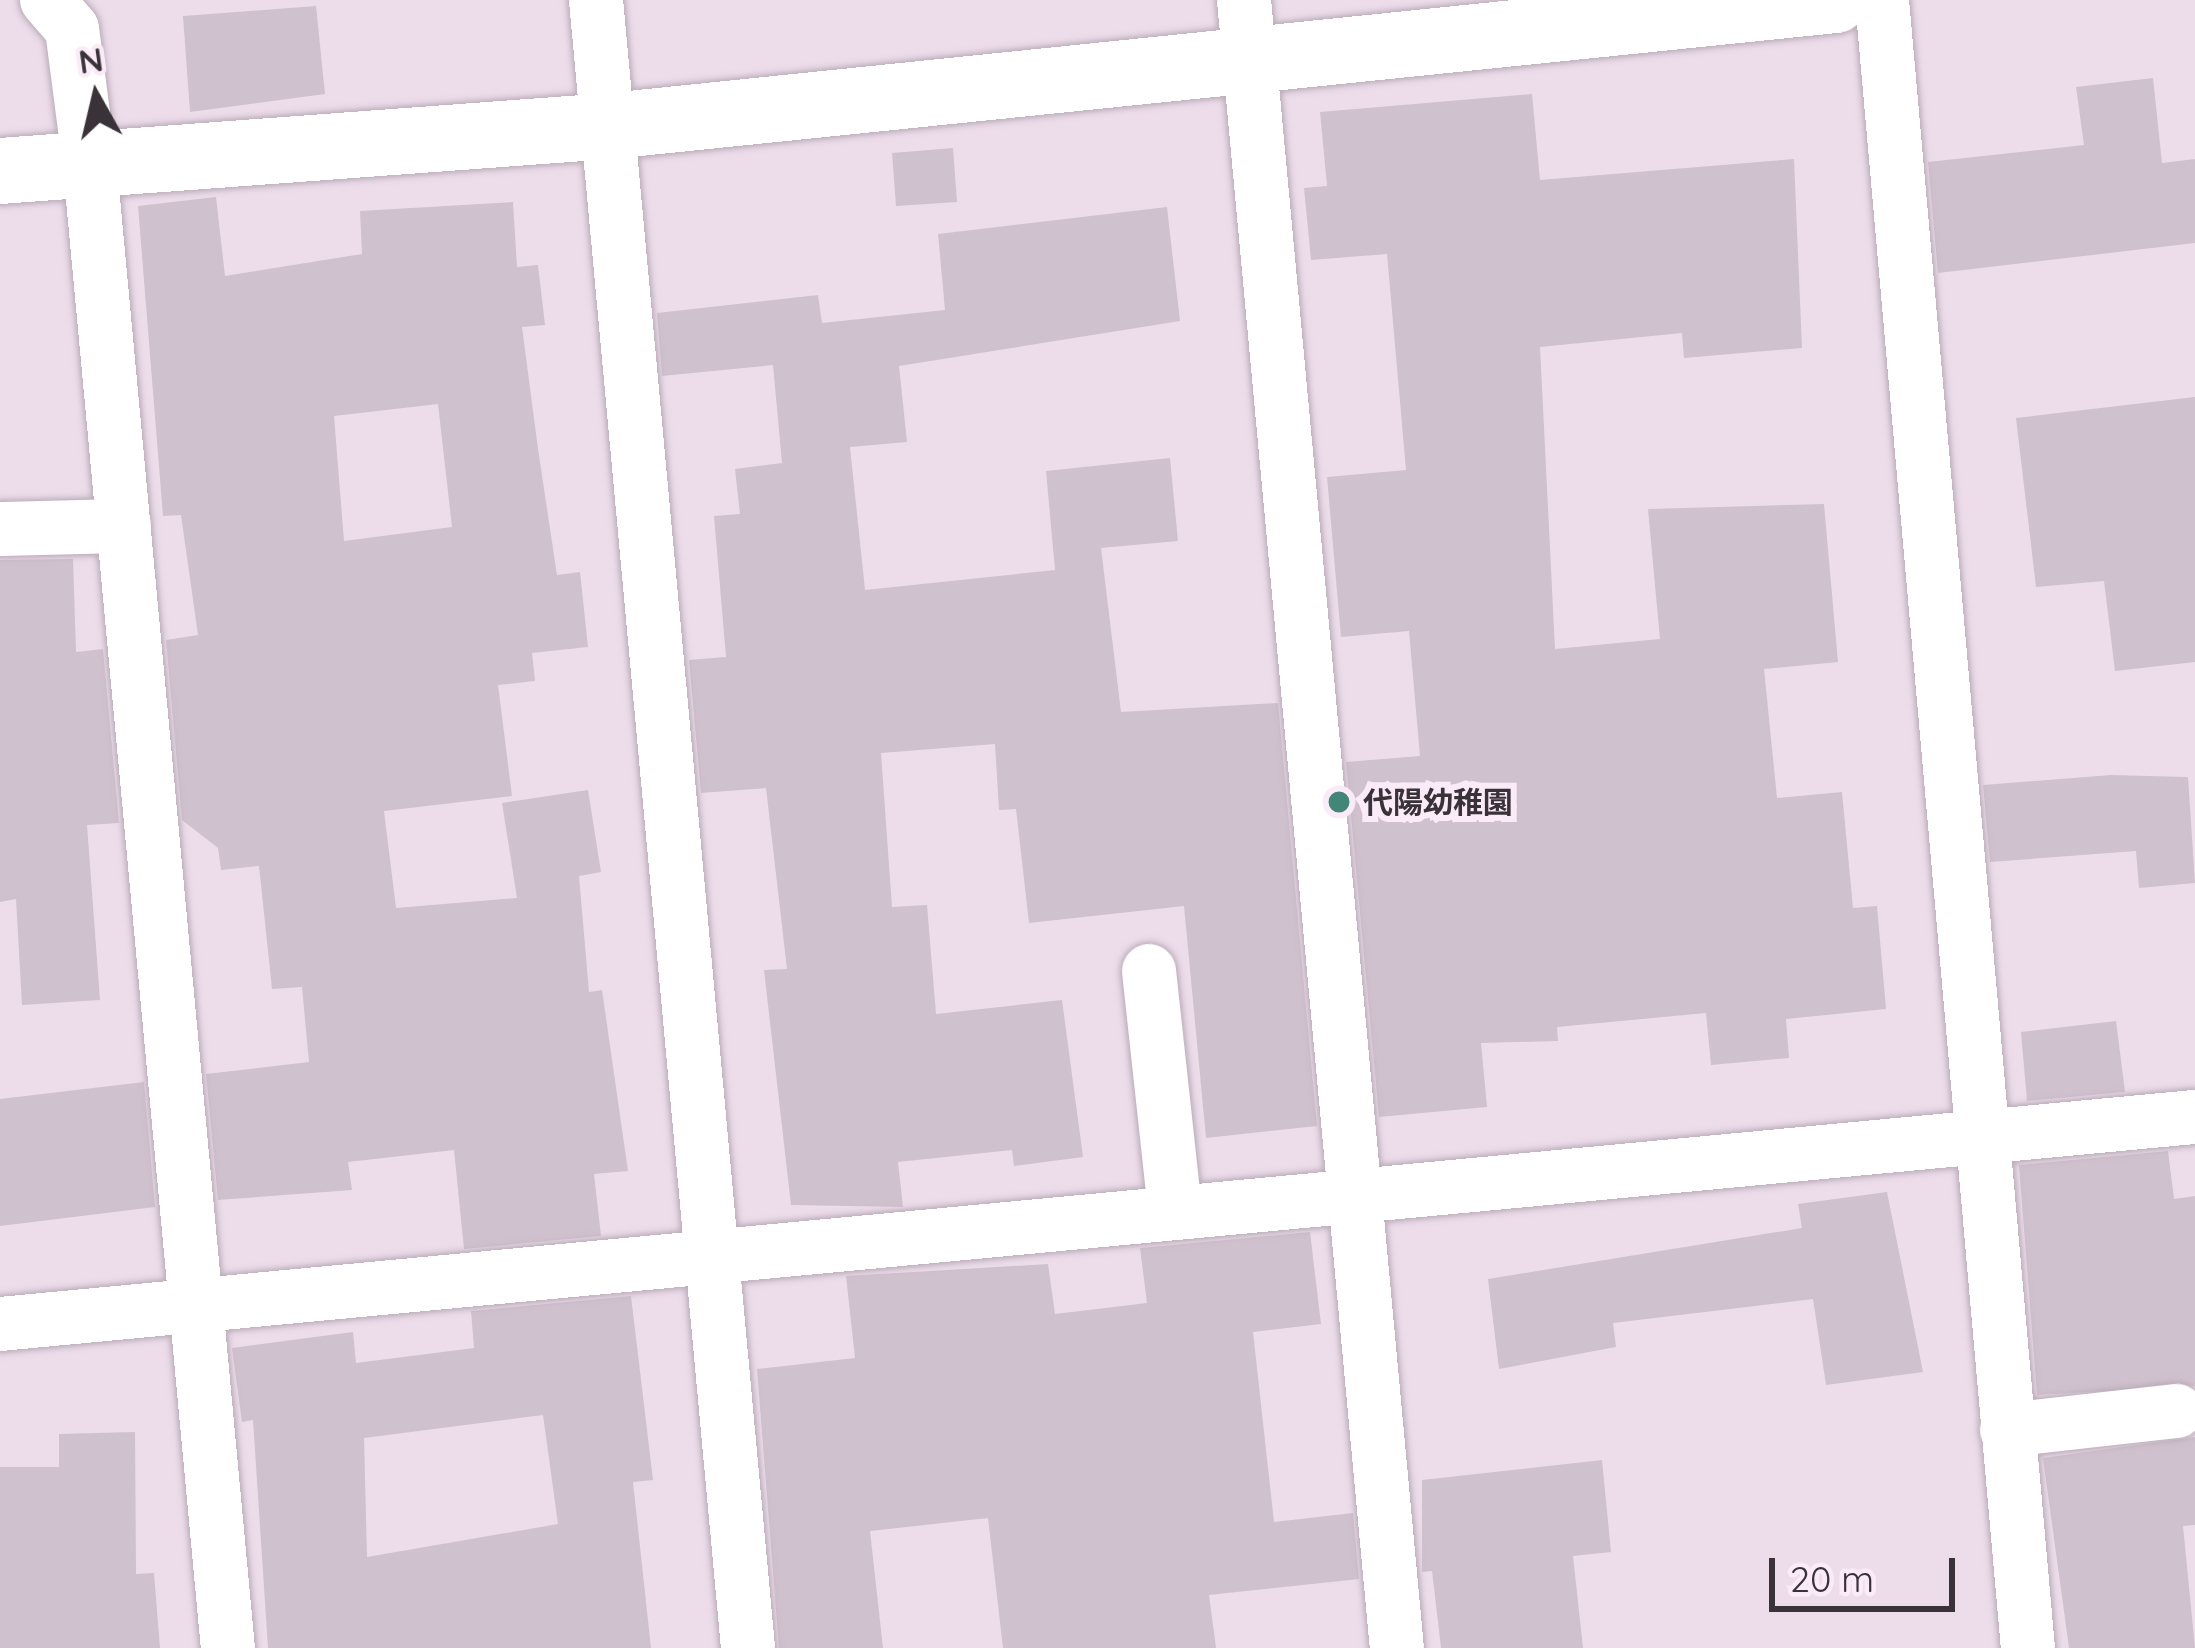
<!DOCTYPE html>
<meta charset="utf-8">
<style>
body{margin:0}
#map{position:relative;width:2195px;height:1648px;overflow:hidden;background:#edddeb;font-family:Quicksand,"Noto Sans JP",sans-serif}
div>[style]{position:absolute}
.building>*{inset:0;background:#d0c1ce}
.roads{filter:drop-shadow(0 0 3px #baabb8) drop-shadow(0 0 3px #baabb8)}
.street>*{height:54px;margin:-27px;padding:0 27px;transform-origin:27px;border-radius:27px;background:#fff}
.secondary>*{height:66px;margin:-33px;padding:0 33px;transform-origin:33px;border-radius:33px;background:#fff}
.dots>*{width:33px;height:33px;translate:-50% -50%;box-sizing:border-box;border:6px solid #fbebf9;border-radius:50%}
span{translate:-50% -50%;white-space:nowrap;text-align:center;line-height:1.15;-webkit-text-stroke:12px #fbebf9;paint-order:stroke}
.poi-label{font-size:30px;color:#393238;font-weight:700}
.left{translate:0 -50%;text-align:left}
.north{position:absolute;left:36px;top:36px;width:120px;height:120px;-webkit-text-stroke:9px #fbebf9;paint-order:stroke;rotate:352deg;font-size:33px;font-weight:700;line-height:48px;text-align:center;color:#393238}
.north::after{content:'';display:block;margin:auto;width:42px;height:54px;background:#393238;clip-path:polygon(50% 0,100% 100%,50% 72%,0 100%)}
.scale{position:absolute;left:1769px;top:1558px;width:186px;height:54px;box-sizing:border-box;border:6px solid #393238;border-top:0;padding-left:15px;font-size:36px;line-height:42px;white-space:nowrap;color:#393238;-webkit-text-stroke:9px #fbebf9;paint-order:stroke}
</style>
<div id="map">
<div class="building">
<i style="clip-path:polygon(316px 6px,325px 94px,190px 112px,183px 16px)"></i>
<i style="clip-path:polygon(2153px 78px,2162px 163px,2195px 159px,2195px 243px,1938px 273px,1928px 162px,2084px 145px,2076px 87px)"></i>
<i style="clip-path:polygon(1532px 94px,1540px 180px,1794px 159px,1802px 348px,1684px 358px,1682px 333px,1540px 347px,1555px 649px,1660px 639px,1648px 509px,1824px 504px,1838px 662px,1764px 669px,1777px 798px,1842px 792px,1853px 908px,1877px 906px,1886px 1009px,1786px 1019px,1789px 1058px,1711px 1065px,1706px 1013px,1557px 1027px,1558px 1041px,1481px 1043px,1487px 1107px,1379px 1117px,1346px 762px,1420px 756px,1409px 631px,1341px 637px,1327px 477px,1406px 470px,1387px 254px,1311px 260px,1304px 188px,1327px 186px,1320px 112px)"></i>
<i style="clip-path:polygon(953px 148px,957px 202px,896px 206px,892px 153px)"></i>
<i style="clip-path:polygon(evenodd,216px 197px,225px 276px,362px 254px,360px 211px,513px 202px,517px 267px,538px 265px,545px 325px,522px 327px,538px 449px,557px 575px,580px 572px,588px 647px,532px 653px,535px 681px,498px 685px,512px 796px,384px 811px,396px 908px,517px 898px,502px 803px,588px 790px,601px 872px,579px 876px,589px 992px,602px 990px,628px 1171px,594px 1174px,601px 1236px,464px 1249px,454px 1150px,348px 1162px,352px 1190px,218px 1200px,206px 1074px,309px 1062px,302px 987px,272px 989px,259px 866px,221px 870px,218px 848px,182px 820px,166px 640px,198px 635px,181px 515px,163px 516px,138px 206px,216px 197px,438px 404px,452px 527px,344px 541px,334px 416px,438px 404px)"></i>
<i style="clip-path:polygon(1167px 207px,1180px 321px,899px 366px,907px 442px,850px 447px,865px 590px,1055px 570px,1046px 471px,1170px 458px,1178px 541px,1101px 548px,1121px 712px,1278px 703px,1317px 1126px,1206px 1138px,1184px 906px,1029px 923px,1016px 809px,999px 810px,995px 744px,881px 753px,892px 907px,927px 905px,936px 1014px,1062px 1000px,1083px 1157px,1014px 1166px,1012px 1150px,898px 1162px,903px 1207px,791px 1205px,764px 970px,787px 969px,766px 788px,701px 793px,689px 660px,726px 657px,714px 516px,740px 514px,735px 469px,782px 463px,773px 365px,662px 376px,657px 313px,818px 295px,822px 323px,945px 310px,938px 234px)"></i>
<i style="clip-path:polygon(2195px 397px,2195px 662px,2115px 671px,2104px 581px,2036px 587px,2016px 418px)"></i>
<i style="clip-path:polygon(73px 559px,76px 652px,103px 649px,119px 823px,87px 825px,100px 1000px,22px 1005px,16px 899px,0 902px,0 560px)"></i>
<i style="clip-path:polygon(2111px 775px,2188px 777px,2195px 883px,2139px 888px,2136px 851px,1990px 862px,1983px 785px)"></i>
<i style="clip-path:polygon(2116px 1021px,2125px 1092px,2027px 1101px,2021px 1032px)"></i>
<i style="clip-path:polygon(144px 1082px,155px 1207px,0 1226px,0 1099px)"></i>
<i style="clip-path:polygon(2168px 1151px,2174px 1199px,2195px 1196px,2195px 1386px,2037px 1395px,2019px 1165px)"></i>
<i style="clip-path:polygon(1887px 1192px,1923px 1372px,1826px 1385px,1813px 1299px,1613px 1323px,1616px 1347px,1499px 1369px,1488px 1279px,1802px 1228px,1798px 1204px)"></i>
<i style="clip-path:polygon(1310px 1232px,1321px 1324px,1253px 1332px,1274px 1522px,1353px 1513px,1359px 1579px,1209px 1595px,1216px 1648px,1003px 1648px,988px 1518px,870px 1531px,883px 1648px,779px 1648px,757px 1369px,855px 1358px,846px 1276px,1048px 1264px,1055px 1314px,1147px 1303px,1140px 1248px)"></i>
<i style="clip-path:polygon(evenodd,631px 1296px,653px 1480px,633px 1482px,651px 1648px,268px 1648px,253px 1420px,242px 1422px,232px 1348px,353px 1332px,356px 1363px,474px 1348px,471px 1311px,631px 1296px,543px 1415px,558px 1524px,367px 1557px,364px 1438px,543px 1415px)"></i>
<i style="clip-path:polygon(135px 1432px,136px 1574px,154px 1573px,160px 1648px,0 1648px,0 1467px,59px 1467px,59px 1434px)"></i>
<i style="clip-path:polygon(2195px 1437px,2195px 1525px,2183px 1526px,2195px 1648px,2069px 1648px,2043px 1458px)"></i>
<i style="clip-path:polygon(1602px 1460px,1611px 1552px,1573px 1556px,1583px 1648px,1441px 1648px,1432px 1571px,1422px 1572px,1422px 1480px)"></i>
</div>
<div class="roads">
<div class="street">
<i style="left:47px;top:0;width:38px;rotate:49deg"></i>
<i style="left:72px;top:29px;width:139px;rotate:82.6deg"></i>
<i style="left:90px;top:167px;width:1487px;rotate:84.68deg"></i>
<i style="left:596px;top:0;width:1655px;rotate:84.73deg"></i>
<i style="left:1244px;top:0;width:1655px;rotate:84.7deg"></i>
<i style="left:1882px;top:0;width:1654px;rotate:84.94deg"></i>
<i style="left:0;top:529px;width:124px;rotate:-1.4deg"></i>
<i style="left:1149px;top:971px;width:239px;rotate:83.8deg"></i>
<i style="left:0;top:1324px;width:2205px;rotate:-5.39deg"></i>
<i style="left:2007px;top:1430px;width:171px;rotate:-6.4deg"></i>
</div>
<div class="secondary">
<i style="left:0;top:171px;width:612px;rotate:-4.22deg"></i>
<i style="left:610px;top:126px;width:1232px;rotate:-5.87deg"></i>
</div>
</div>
<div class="dots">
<i style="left:1339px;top:802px;background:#428679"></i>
</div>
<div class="poi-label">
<span class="left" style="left:1363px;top:802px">代陽幼稚園</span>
</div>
<div class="north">N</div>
<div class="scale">20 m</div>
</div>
